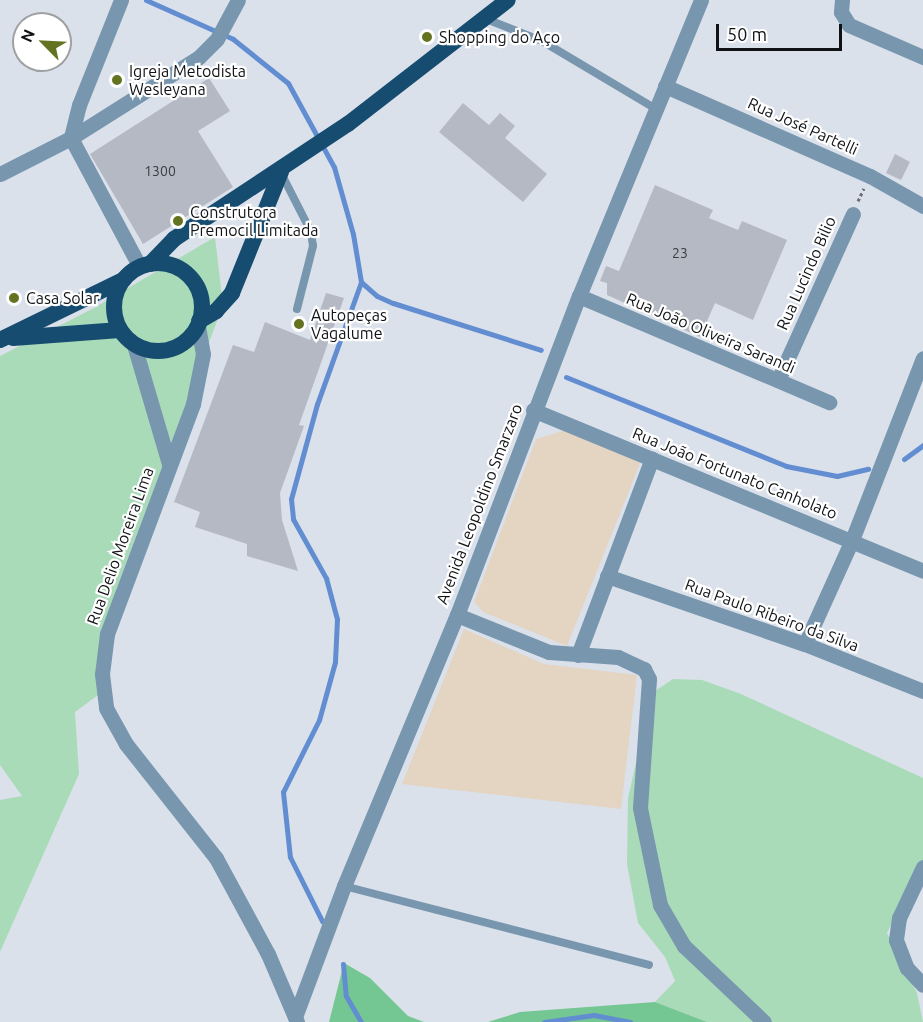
<!DOCTYPE html>
<meta charset="utf-8">
<style>
body{margin:0}
#map{position:relative;width:923px;height:1022px;overflow:hidden;background:#dbe1eb;font-family:Ubuntu,sans-serif}
div>[style]{position:absolute}
.industrial>*{inset:0;background:#e4d4c2}
.green>*{inset:0;background:#a9dbb9}
.forest>*{inset:0;background:#74c793}
.stream>*{height:5px;margin:-2.5px;padding:0 2.5px;transform-origin:2.5px;border-radius:2.5px;background:#628ed1}
.building>*{inset:0;background:#b4b9c3}
.path>*{height:3px;margin-top:-1.5px;transform-origin:0;background:repeating-linear-gradient(90deg,#6d7177 0 3px,transparent 0 6px)}
.service>*{height:8px;margin:-4px;padding:0 4px;transform-origin:4px;border-radius:4px;background:#7897af}
.minor>*{height:15px;margin:-7.5px;padding:0 7.5px;transform-origin:7.5px;border-radius:7.5px;background:#7897af}
.tertiary>*{height:15px;margin:-7.5px;padding:0 7.5px;transform-origin:7.5px;border-radius:7.5px;background:#7897af}
.trunk>*{height:16px;margin:-8px;padding:0 8px;transform-origin:8px;border-radius:8px;background:#164c6f}
.trunk>.ring{margin:-8px;padding:0;box-sizing:content-box;background:none;border:16px solid #164c6f;border-radius:50%}
.dots>*{width:16px;height:16px;translate:-50% -50%;box-sizing:border-box;border:3px solid #fff;border-radius:50%}
span{translate:-50% -50%;white-space:nowrap;text-align:center;line-height:1.15;-webkit-text-stroke:4.5px #fff;paint-order:stroke}
.number-label{font-size:14px;color:#393c40}
.number-label span{-webkit-text-stroke-width:0}
.poi-label{font-size:16px;color:#101215}
.left{translate:0 -50%;text-align:left}
.street-label{font-size:16px;color:#101215}
.north{position:absolute;left:12px;top:12px;width:60px;height:60px;box-sizing:border-box;background:#fff;border:2px solid #9fa0a1;border-radius:50%;rotate:294deg;font-size:16px;font-weight:700;line-height:24px;text-align:center;color:#101215}
.north::after{content:'';display:block;margin:auto;width:21px;height:27px;background:#637320;clip-path:polygon(50% 0,100% 100%,50% 72%,0 100%)}
.scale{position:absolute;left:716px;top:24px;width:126px;height:27px;box-sizing:border-box;border:3px solid #101215;border-top:0;padding-left:8px;font-size:18px;line-height:21px;white-space:nowrap;color:#101215;-webkit-text-stroke:4px #fff;paint-order:stroke}
</style>
<div id="map">
<div class="industrial">
<i style="clip-path:polygon(566px 430px,641px 461px,567px 646px,483px 612px,474px 602px,536px 439px)"></i>
<i style="clip-path:polygon(464px 629px,544px 664px,637px 675px,621px 809px,402px 784px)"></i>
</div>
<div class="green">
<i style="clip-path:polygon(215px 237px,223px 305px,116px 590px,98px 695px,75px 712px,79px 774px,0 952px,0 800px,22px 796px,0 765px,0 356px,94px 308px)"></i>
<i style="clip-path:polygon(673px 679px,702px 680px,741px 694px,923px 778px,923px 861px,887px 933px,917px 993px,923px 1022px,707px 1022px,655px 1002px,675px 981px,665px 957px,638px 923px,627px 864px,628px 798px,652px 693px)"></i>
</div>
<div class="forest">
<i style="clip-path:polygon(344px 963px,370px 978px,408px 1016px,424px 1022px,329px 1022px)"></i>
<i style="clip-path:polygon(655px 1002px,707px 1022px,488px 1022px,520px 1012px)"></i>
</div>
<div class="stream">
<i style="left:146px;top:0;width:95px;rotate:24.1deg"></i>
<i style="left:233px;top:39px;width:70px;rotate:38.7deg"></i>
<i style="left:288px;top:83px;width:96px;rotate:61.3deg"></i>
<i style="left:334px;top:167px;width:70px;rotate:74.2deg"></i>
<i style="left:353px;top:234px;width:49px;rotate:80.5deg"></i>
<i style="left:361px;top:282px;width:130px;rotate:109.8deg"></i>
<i style="left:317px;top:404px;width:98px;rotate:105.3deg"></i>
<i style="left:291px;top:499px;width:20px;rotate:84deg"></i>
<i style="left:293px;top:519px;width:68px;rotate:60.8deg"></i>
<i style="left:326px;top:578px;width:42px;rotate:75deg"></i>
<i style="left:337px;top:619px;width:43px;rotate:92.7deg"></i>
<i style="left:335px;top:662px;width:60px;rotate:105.4deg"></i>
<i style="left:319px;top:720px;width:80px;rotate:116.6deg"></i>
<i style="left:283px;top:792px;width:65px;rotate:83.9deg"></i>
<i style="left:290px;top:857px;width:72px;rotate:63.4deg"></i>
<i style="left:361px;top:282px;width:21px;rotate:41deg"></i>
<i style="left:377px;top:296px;width:17px;rotate:24deg"></i>
<i style="left:393px;top:303px;width:155px;rotate:17.6deg"></i>
<i style="left:566px;top:377px;width:237px;rotate:22deg"></i>
<i style="left:786px;top:466px;width:52px;rotate:11.1deg"></i>
<i style="left:837px;top:476px;width:32px;rotate:-13deg"></i>
<i style="left:904px;top:459px;width:24px;rotate:-36deg"></i>
<i style="left:343px;top:964px;width:32px;rotate:85deg"></i>
<i style="left:346px;top:996px;width:30px;rotate:60deg"></i>
<i style="left:544px;top:1022px;width:50px;rotate:-8deg"></i>
<i style="left:594px;top:1015px;width:37px;rotate:11deg"></i>
</div>
<div class="building">
<i style="clip-path:polygon(209px 78px,230px 111px,198px 131px,233px 187px,143px 244px,90px 154px)"></i>
<i style="clip-path:polygon(463px 103px,489px 125px,500px 113px,515px 126px,505px 138px,547px 174px,523px 202px,439px 132px)"></i>
<i style="clip-path:polygon(895px 154px,910px 162px,901px 180px,886px 173px)"></i>
<i style="clip-path:polygon(655px 185px,713px 210px,709px 218px,738px 230px,742px 221px,787px 240px,753px 320px,715px 303px,700px 337px,607px 295px,607px 283px,600px 281px,606px 266px,619px 271px)"></i>
<i style="clip-path:polygon(326px 293px,344px 298px,299px 425px,304px 426px,280px 493px,282px 520px,298px 571px,247px 556px,247px 544px,195px 527px,200px 512px,174px 502px,233px 345px,254px 352px,265px 322px,310px 340px)"></i>
</div>
<div class="path">
<i style="left:858px;top:201px;width:14px;rotate:-65deg"></i>
</div>
<div class="service">
<i style="left:486px;top:19px;width:60px;rotate:21.4deg"></i>
<i style="left:542px;top:41px;width:133px;rotate:30.8deg"></i>
<i style="left:281px;top:173px;width:66px;rotate:63deg"></i>
<i style="left:311px;top:232px;width:14px;rotate:82deg"></i>
<i style="left:313px;top:246px;width:65px;rotate:104.3deg"></i>
<i style="left:344px;top:886px;width:315px;rotate:14.5deg"></i>
</div>
<div class="minor">
<i style="left:121px;top:0;width:113px;rotate:111.8deg"></i>
<i style="left:79px;top:105px;width:34px;rotate:104deg"></i>
<i style="left:71px;top:138px;width:146px;rotate:61.9deg"></i>
<i style="left:842px;top:0;width:12px;rotate:95deg"></i>
<i style="left:841px;top:12px;width:15px;rotate:58deg"></i>
<i style="left:849px;top:25px;width:81px;rotate:23.4deg"></i>
<i style="left:665px;top:86px;width:224px;rotate:23.7deg"></i>
<i style="left:870px;top:176px;width:61px;rotate:29.5deg"></i>
<i style="left:0;top:174px;width:80px;rotate:-26.9deg"></i>
<i style="left:71px;top:138px;width:151px;rotate:-32.3deg"></i>
<i style="left:199px;top:57px;width:25px;rotate:-45deg"></i>
<i style="left:217px;top:39px;width:44px;rotate:-61.7deg"></i>
<i style="left:579px;top:296px;width:272px;rotate:23deg"></i>
<i style="left:778px;top:380px;width:182px;rotate:-65.7deg"></i>
<i style="left:533px;top:410px;width:422px;rotate:22.4deg"></i>
<i style="left:607px;top:576px;width:209px;rotate:19deg"></i>
<i style="left:805px;top:644px;width:127px;rotate:21.7deg"></i>
<i style="left:457px;top:615px;width:99px;rotate:21.9deg"></i>
<i style="left:549px;top:652px;width:69px;rotate:4.1deg"></i>
<i style="left:618px;top:657px;width:29px;rotate:25deg"></i>
<i style="left:644px;top:669px;width:11px;rotate:63deg"></i>
<i style="left:649px;top:679px;width:129px;rotate:94deg"></i>
<i style="left:640px;top:808px;width:99px;rotate:78.3deg"></i>
<i style="left:660px;top:905px;width:48px;rotate:59.7deg"></i>
<i style="left:684px;top:946px;width:110px;rotate:43.5deg"></i>
<i style="left:805px;top:644px;width:114px;rotate:-65.7deg"></i>
<i style="left:852px;top:540px;width:195px;rotate:-68.7deg"></i>
<i style="left:578px;top:655px;width:210px;rotate:-69.4deg"></i>
<i style="left:923px;top:867px;width:56px;rotate:115.2deg"></i>
<i style="left:899px;top:918px;width:22px;rotate:98deg"></i>
<i style="left:896px;top:940px;width:30px;rotate:69deg"></i>
<i style="left:907px;top:968px;width:23px;rotate:47deg"></i>
</div>
<div class="tertiary">
<i style="left:198px;top:326px;width:28px;rotate:80deg"></i>
<i style="left:203px;top:354px;width:51px;rotate:101.3deg"></i>
<i style="left:193px;top:404px;width:246px;rotate:110.5deg"></i>
<i style="left:107px;top:634px;width:40px;rotate:97.1deg"></i>
<i style="left:102px;top:674px;width:34px;rotate:83deg"></i>
<i style="left:106px;top:708px;width:41px;rotate:60.9deg"></i>
<i style="left:126px;top:744px;width:145px;rotate:51.7deg"></i>
<i style="left:216px;top:858px;width:109px;rotate:61.6deg"></i>
<i style="left:268px;top:954px;width:74px;rotate:66.9deg"></i>
<i style="left:134px;top:345px;width:124px;rotate:73.6deg"></i>
<i style="left:295px;top:1017px;width:140px;rotate:-69.5deg"></i>
<i style="left:344px;top:886px;width:294px;rotate:-67.4deg"></i>
<i style="left:457px;top:615px;width:342px;rotate:-69.1deg"></i>
<i style="left:579px;top:296px;width:320px;rotate:-67.6deg"></i>
</div>
<div class="trunk">
<i class="ring" style="left:114px;top:263px;width:72px;height:72px"></i>
<i style="left:150px;top:264px;width:35px;rotate:-46deg"></i>
<i style="left:174px;top:239px;width:209px;rotate:-33.5deg"></i>
<i style="left:348px;top:124px;width:202px;rotate:-37.8deg"></i>
<i style="left:199px;top:321px;width:20px;rotate:-30deg"></i>
<i style="left:216px;top:311px;width:24px;rotate:-48deg"></i>
<i style="left:232px;top:293px;width:131px;rotate:-68deg"></i>
<i style="left:13px;top:338px;width:107px;rotate:-4.3deg"></i>
<i style="left:0;top:340px;width:137px;rotate:-26deg"></i>
</div>
<div class="dots">
<i style="left:427px;top:37px;background:#637320"></i>
<i style="left:117px;top:80px;background:#637320"></i>
<i style="left:178px;top:221px;background:#637320"></i>
<i style="left:14px;top:298px;background:#637320"></i>
<i style="left:299px;top:324px;background:#637320"></i>
</div>
<div class="number-label">
<span style="left:160px;top:171px">1300</span>
<span style="left:680px;top:253px">23</span>
</div>
<div class="poi-label">
<span class="left" style="left:439px;top:37px">Shopping do Aço</span>
<span class="left" style="left:129px;top:80px">Igreja Metodista<br>Wesleyana</span>
<span class="left" style="left:190px;top:221px">Construtora<br>Premocil Limitada</span>
<span class="left" style="left:26px;top:298px">Casa Solar</span>
<span class="left" style="left:311px;top:324px">Autopeças<br>Vagalume</span>
</div>
<div class="street-label">
<span style="left:803px;top:126px;rotate:24deg">Rua José Partelli</span>
<span style="left:806px;top:273px;rotate:-66deg">Rua Lucindo Bilio</span>
<span style="left:711px;top:333px;rotate:23deg">Rua João Oliveira Sarandi</span>
<span style="left:735px;top:473px;rotate:22deg">Rua João Fortunato Canholato</span>
<span style="left:479px;top:504px;rotate:-69deg">Avenida Leopoldino Smarzaro</span>
<span style="left:120px;top:546px;rotate:-70deg">Rua Delio Moreira Lima</span>
<span style="left:772px;top:615px;rotate:20deg">Rua Paulo Ribeiro da Silva</span>
</div>
<div class="north">N</div>
<div class="scale">50 m</div>
</div>
